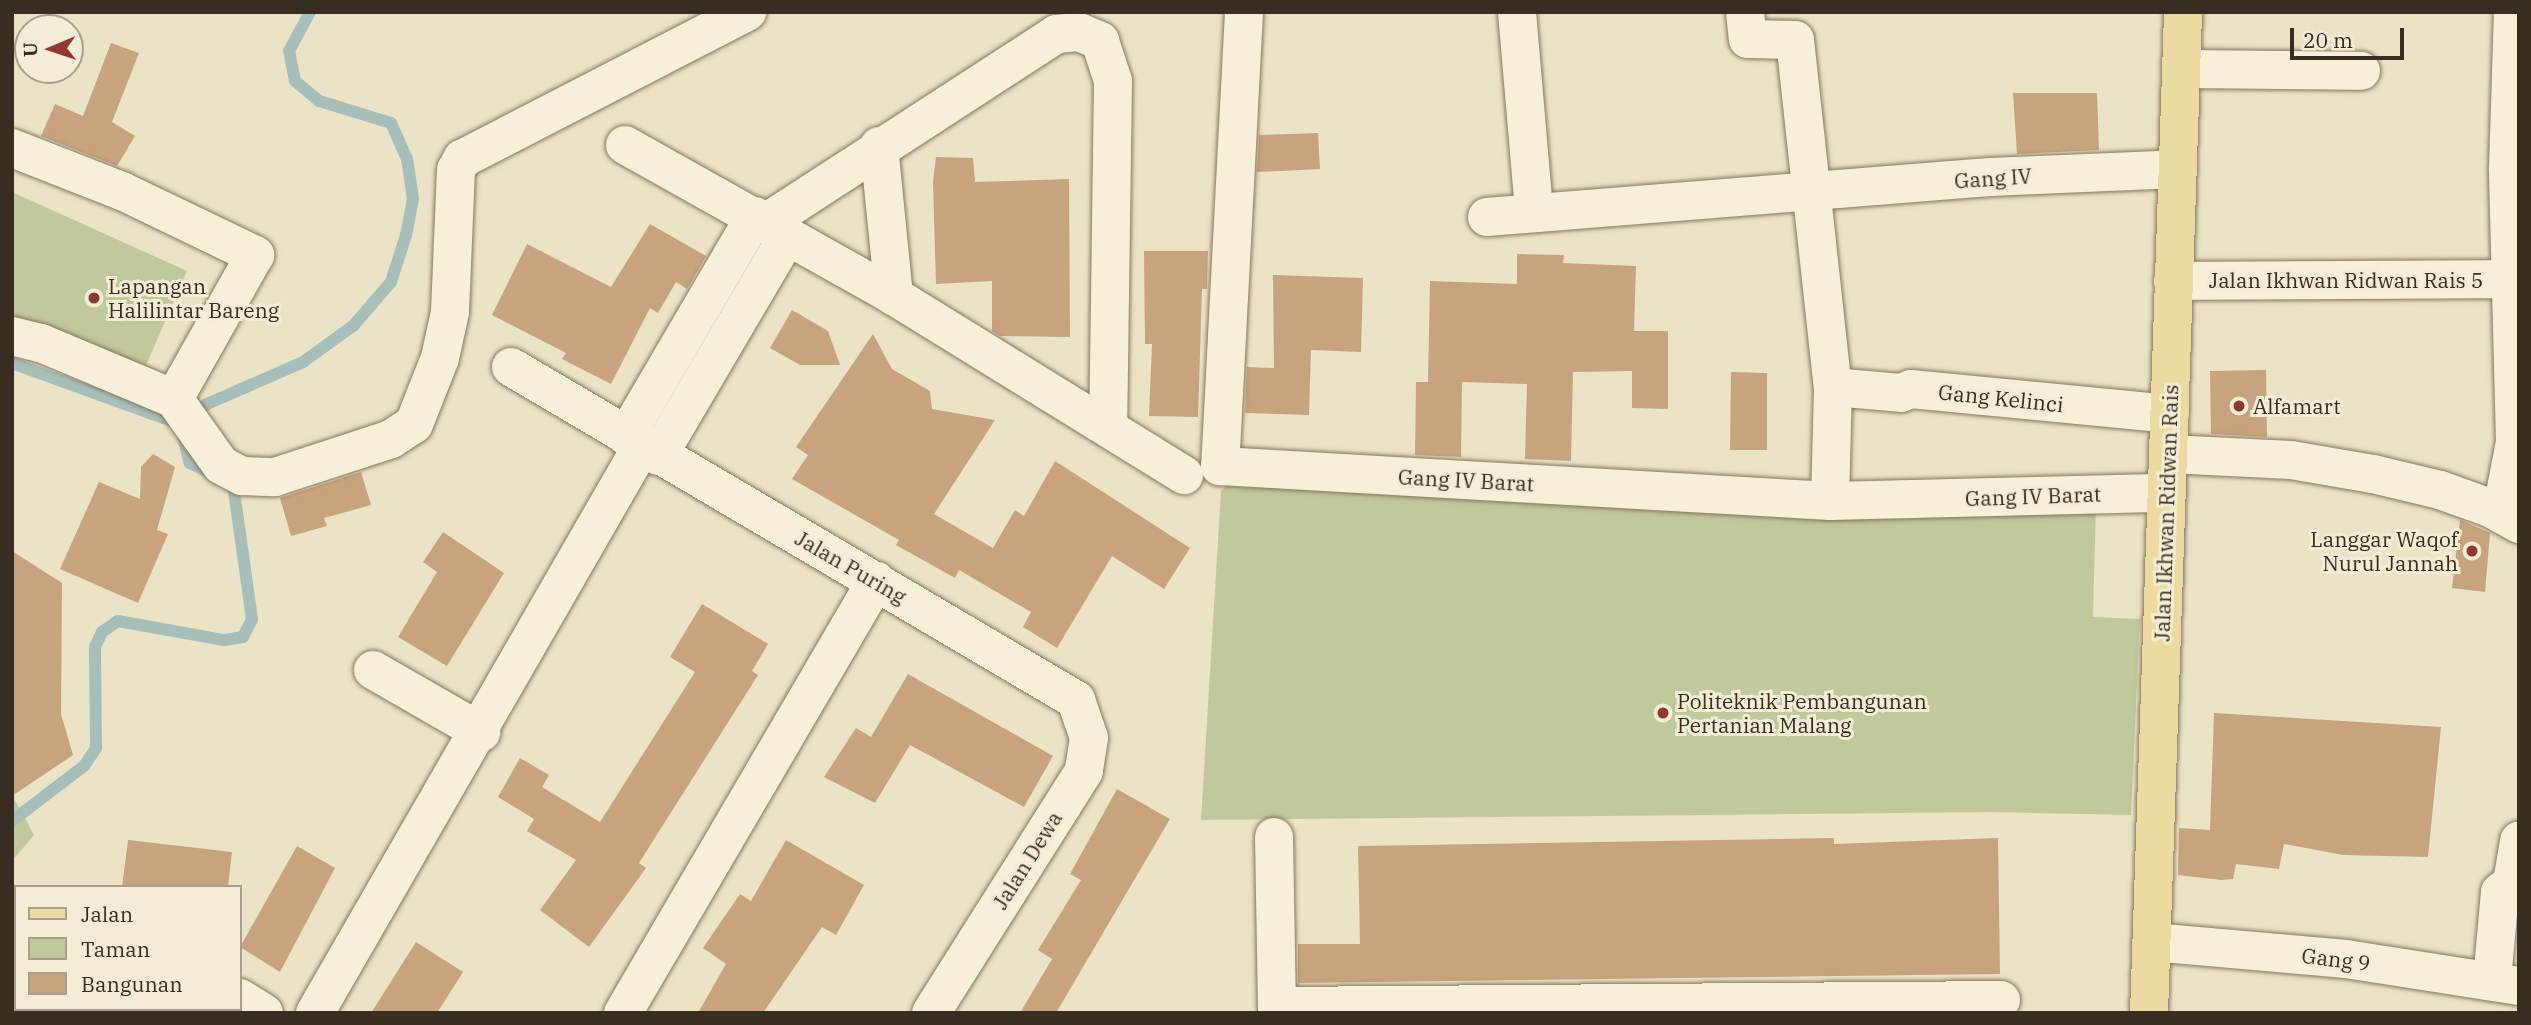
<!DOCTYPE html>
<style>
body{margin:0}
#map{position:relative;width:2531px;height:1025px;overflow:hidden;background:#ebe3c6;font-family:"IBM Plex Serif",serif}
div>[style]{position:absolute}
.green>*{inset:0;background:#c0c99b}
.stream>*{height:12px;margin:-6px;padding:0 6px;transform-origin:6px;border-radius:6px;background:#a7bfba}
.building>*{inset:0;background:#c7a37e}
.roads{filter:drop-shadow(0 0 2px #86765d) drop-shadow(0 0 2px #86765d)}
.minor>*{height:38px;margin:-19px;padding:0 19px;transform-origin:19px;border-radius:19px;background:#f7f0d9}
.major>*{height:38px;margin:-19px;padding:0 19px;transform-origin:19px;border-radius:19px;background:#ecdba1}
.dots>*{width:19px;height:19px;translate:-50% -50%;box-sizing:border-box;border:4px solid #f3edd5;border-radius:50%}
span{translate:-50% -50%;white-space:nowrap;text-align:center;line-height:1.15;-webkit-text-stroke:6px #f3edd5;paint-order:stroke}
.street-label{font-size:21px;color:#372d20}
.poi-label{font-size:21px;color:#372d20}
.left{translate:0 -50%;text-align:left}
.right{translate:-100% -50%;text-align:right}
.frame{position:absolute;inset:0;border:14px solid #372d20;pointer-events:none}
.legend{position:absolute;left:14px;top:885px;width:228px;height:126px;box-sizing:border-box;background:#f3edd5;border:2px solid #a8a08d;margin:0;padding:9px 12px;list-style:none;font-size:21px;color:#372d20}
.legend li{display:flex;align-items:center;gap:14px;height:35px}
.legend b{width:35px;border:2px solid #a8a08d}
.north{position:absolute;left:14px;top:14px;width:70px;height:70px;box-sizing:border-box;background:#f3edd5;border:2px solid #a8a08d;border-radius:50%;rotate:268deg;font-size:19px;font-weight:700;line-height:28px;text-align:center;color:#372d20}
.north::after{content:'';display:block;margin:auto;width:24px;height:32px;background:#913831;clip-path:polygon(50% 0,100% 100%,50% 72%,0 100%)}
.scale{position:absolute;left:2290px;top:28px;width:114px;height:32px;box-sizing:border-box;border:4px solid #372d20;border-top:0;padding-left:9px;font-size:21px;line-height:24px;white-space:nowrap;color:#372d20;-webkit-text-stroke:5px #f3edd5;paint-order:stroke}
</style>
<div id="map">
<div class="green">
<i style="clip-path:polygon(12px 192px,187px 271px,141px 377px,12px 326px)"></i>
<i style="clip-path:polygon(1239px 474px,2096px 504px,2093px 617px,2140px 619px,2131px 815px,1990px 812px,1201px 820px,1221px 491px)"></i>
<i style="clip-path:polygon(12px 795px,34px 835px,12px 861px)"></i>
</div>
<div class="stream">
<i style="left:12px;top:363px;width:179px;rotate:20deg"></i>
<i style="left:193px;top:416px;width:18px;rotate:-41deg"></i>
<i style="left:207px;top:404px;width:105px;rotate:-23.6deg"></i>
<i style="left:303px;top:362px;width:62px;rotate:-35.8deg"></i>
<i style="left:353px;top:326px;width:58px;rotate:-49.2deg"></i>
<i style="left:391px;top:282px;width:49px;rotate:-72.3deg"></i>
<i style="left:406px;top:235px;width:37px;rotate:-79deg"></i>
<i style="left:413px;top:199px;width:40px;rotate:-98.5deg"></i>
<i style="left:407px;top:159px;width:39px;rotate:-114deg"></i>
<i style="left:391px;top:123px;width:75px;rotate:-163deg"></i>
<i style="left:319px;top:101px;width:31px;rotate:-140deg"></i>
<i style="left:295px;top:81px;width:31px;rotate:-101deg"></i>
<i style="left:289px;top:51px;width:44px;rotate:-61.7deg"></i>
<i style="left:181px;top:428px;width:36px;rotate:76deg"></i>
<i style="left:190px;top:463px;width:25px;rotate:26deg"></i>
<i style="left:12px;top:821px;width:91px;rotate:-37.4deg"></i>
<i style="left:84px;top:766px;width:22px;rotate:-56deg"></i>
<i style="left:96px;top:748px;width:101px;rotate:-90.6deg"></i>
<i style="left:95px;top:647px;width:17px;rotate:-65deg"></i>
<i style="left:102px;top:632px;width:19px;rotate:-35deg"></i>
<i style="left:118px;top:621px;width:108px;rotate:10.2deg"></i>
<i style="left:224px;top:640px;width:19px;rotate:-9deg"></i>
<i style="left:243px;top:637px;width:20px;rotate:-63deg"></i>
<i style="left:252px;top:619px;width:137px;rotate:-98deg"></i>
</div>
<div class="building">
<i style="clip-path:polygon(111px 43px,139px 53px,112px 122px,135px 136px,117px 166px,41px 136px,55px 104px,83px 116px)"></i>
<i style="clip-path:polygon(2013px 93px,2097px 93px,2099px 150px,2017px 154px)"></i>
<i style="clip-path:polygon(1318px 133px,1320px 169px,1257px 172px,1259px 135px)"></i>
<i style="clip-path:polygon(936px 157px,973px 158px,975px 182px,1069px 179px,1070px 337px,1000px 336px,992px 331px,992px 281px,936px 284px,933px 182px)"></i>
<i style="clip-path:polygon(650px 224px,706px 256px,687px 289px,676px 282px,658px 313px,650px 308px,611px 384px,562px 359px,566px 353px,492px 315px,527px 244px,611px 287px)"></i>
<i style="clip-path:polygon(1144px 251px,1208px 251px,1207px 289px,1202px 289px,1198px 417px,1149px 416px,1152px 344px,1145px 344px)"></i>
<i style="clip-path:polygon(1517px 254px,1564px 255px,1563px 263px,1636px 266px,1634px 331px,1668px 331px,1668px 409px,1632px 408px,1632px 371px,1573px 372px,1571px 461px,1525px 459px,1527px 384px,1462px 382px,1461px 457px,1415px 455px,1416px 382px,1428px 382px,1430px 281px,1517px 284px)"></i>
<i style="clip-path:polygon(1273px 275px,1363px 278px,1361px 352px,1311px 350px,1309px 415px,1245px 413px,1247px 367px,1274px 368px)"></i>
<i style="clip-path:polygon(792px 310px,828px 331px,840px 365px,800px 365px,770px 348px)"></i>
<i style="clip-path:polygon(873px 334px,892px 369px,930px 391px,932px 409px,995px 420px,934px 514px,993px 548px,1015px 510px,1024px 516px,1055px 461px,1190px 548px,1164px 589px,1112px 556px,1057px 648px,1023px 627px,1031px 612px,959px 570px,955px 578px,896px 545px,899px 540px,792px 479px,808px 455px,796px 447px)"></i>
<i style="clip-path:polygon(2266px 370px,2267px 437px,2211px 434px,2210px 371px)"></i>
<i style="clip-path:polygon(1731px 372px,1767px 373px,1767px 450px,1730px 450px)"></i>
<i style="clip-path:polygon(153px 454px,175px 467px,157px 530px,168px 534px,138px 603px,60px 569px,99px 482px,140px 499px,141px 467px)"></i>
<i style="clip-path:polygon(361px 472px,371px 505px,324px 518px,327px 526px,291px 536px,280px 498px)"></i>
<i style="clip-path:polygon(2460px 520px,2490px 533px,2485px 592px,2452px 588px)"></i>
<i style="clip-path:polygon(443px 532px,504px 573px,447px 666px,398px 637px,437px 572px,423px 562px)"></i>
<i style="clip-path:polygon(12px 551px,62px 583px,61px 714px,73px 755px,12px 796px)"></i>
<i style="clip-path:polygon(702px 604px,768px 644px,752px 671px,758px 675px,639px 863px,646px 868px,589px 947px,540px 910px,576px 860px,527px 831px,534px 819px,498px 797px,520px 758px,549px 775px,542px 787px,600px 822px,695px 672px,670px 657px)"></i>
<i style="clip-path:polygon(908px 674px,1053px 756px,1024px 807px,910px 745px,875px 803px,824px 777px,856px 728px,871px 737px)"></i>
<i style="clip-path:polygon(2214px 713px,2441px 727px,2428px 857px,2343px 855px,2284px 844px,2279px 869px,2236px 864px,2233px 879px,2221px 880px,2178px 875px,2179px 828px,2210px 830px)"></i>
<i style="clip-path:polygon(1117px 789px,1170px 819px,1056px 1013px,1020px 1013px,1052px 959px,1038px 950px,1081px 880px,1070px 874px)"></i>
<i style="clip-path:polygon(1834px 838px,1834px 844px,1998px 838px,2000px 974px,1298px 983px,1298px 944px,1360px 944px,1358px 846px)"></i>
<i style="clip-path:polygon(128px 840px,232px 852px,228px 887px,122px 887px)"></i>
<i style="clip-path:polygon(786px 840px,864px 885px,836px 935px,822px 927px,763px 1013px,698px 1013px,726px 964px,703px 948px,740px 894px,751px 901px)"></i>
<i style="clip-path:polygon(297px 846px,335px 868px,280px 972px,240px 947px)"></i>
<i style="clip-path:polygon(416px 942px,463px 972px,437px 1013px,371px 1013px)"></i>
</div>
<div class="roads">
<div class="minor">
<i style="left:1244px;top:12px;width:455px;rotate:93deg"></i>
<i style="left:1220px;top:466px;width:611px;rotate:3.28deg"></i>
<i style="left:1830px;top:501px;width:337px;rotate:-1.4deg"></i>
<i style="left:1517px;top:12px;width:201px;rotate:85.1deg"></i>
<i style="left:1745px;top:12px;width:27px;rotate:84deg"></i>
<i style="left:1748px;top:39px;width:47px;rotate:1.2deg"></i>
<i style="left:1795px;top:40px;width:349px;rotate:83.8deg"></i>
<i style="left:1833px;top:387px;width:114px;rotate:91.5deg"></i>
<i style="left:2181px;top:69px;width:180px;rotate:0.6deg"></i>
<i style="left:625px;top:145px;width:308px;rotate:29.3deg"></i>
<i style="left:894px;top:296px;width:341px;rotate:31.7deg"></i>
<i style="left:879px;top:146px;width:151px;rotate:84.3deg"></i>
<i style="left:12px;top:148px;width:118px;rotate:21.4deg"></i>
<i style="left:122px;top:191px;width:148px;rotate:25.7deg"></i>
<i style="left:255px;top:255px;width:165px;rotate:119.4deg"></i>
<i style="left:1487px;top:217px;width:505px;rotate:-4.55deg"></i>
<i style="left:1990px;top:177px;width:188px;rotate:-2.4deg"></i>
<i style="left:767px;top:222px;width:345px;rotate:-33deg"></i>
<i style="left:1056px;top:34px;width:23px;rotate:-5deg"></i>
<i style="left:1079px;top:32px;width:23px;rotate:23deg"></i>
<i style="left:1100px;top:41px;width:42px;rotate:72deg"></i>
<i style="left:1113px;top:81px;width:346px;rotate:90.8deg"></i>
<i style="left:2173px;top:281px;width:346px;rotate:-0.3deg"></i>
<i style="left:12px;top:336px;width:30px;rotate:14deg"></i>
<i style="left:41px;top:343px;width:144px;rotate:22.8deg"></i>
<i style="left:174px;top:399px;width:81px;rotate:54.5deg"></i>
<i style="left:221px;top:465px;width:24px;rotate:28deg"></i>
<i style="left:242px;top:476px;width:33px;rotate:2deg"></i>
<i style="left:275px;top:477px;width:122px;rotate:-18.1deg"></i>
<i style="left:391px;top:439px;width:27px;rotate:-33deg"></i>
<i style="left:414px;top:424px;width:71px;rotate:-68.5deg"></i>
<i style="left:440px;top:358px;width:47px;rotate:-77.7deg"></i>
<i style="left:450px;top:312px;width:142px;rotate:-87.6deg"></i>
<i style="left:456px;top:170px;width:13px;rotate:-61deg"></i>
<i style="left:462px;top:159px;width:321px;rotate:-27.3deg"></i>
<i style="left:511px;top:367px;width:656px;rotate:30.51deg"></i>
<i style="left:1076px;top:700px;width:40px;rotate:71.1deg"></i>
<i style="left:1089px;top:738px;width:33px;rotate:99deg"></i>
<i style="left:1084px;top:771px;width:286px;rotate:122.3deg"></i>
<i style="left:1833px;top:387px;width:68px;rotate:5deg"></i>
<i style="left:1901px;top:393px;width:11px;rotate:-22deg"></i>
<i style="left:1911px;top:389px;width:260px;rotate:5.5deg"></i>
<i style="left:626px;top:436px;width:255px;rotate:-59.6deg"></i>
<i style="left:2169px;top:454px;width:122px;rotate:2.8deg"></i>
<i style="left:2291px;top:460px;width:83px;rotate:9.7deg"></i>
<i style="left:2373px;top:474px;width:69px;rotate:13.4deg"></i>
<i style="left:2440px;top:490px;width:53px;rotate:19.8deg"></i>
<i style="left:2490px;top:508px;width:33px;rotate:29deg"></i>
<i style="left:658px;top:456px;width:256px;rotate:-59.5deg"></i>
<i style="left:2501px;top:514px;width:73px;rotate:-79deg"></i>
<i style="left:2515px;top:442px;width:274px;rotate:-91.5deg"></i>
<i style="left:2508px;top:168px;width:156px;rotate:-88.2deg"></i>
<i style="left:373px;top:670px;width:125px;rotate:29.9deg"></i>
<i style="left:1274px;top:837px;width:176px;rotate:89deg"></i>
<i style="left:2152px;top:942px;width:195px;rotate:5deg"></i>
<i style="left:2346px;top:959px;width:175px;rotate:8.9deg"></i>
<i style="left:2492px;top:980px;width:88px;rotate:-84.8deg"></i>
<i style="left:2500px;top:892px;width:15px;rotate:-37deg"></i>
<i style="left:2512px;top:883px;width:43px;rotate:-80.5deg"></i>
<i style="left:240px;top:998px;width:28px;rotate:32deg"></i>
<i style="left:1277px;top:1006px;width:724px;rotate:-0.47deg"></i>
<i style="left:154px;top:1013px;width:5px;rotate:-53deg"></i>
<i style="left:315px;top:1013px;width:655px;rotate:-60.03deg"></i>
<i style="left:623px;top:1013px;width:501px;rotate:-59.64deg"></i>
</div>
<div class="major">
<i style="left:2149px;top:1013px;width:1002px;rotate:-88.05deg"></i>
</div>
</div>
<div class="dots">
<i style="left:94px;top:298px;background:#913831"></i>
<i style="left:2239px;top:406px;background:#913831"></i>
<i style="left:2472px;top:551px;background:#913831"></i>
<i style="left:1663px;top:713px;background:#913831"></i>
</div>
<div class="street-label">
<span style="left:1993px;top:178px;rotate:-4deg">Gang IV</span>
<span style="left:2346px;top:280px">Jalan Ikhwan Ridwan Rais 5</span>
<span style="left:2001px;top:398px;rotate:6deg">Gang Kelinci</span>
<span style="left:1466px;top:480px;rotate:3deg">Gang IV Barat</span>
<span style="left:2033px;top:496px;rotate:-2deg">Gang IV Barat</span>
<span style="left:2166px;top:513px;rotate:-88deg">Jalan Ikhwan Ridwan Rais</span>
<span style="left:851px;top:567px;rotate:30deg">Jalan Puring</span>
<span style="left:1027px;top:860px;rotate:-58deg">Jalan Dewa</span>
<span style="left:2336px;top:959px;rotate:7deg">Gang 9</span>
</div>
<div class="poi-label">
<span class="left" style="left:108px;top:298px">Lapangan<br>Halilintar Bareng</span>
<span class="left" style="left:2253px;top:406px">Alfamart</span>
<span class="right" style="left:2458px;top:551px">Langgar Waqof<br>Nurul Jannah</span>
<span class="left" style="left:1677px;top:713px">Politeknik Pembangunan<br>Pertanian Malang</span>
</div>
<div class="frame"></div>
<ul class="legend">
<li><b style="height:9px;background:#ecdba1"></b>Jalan</li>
<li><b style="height:19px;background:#c0c99b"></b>Taman</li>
<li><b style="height:19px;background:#c7a37e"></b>Bangunan</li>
</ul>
<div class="north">U</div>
<div class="scale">20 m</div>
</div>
